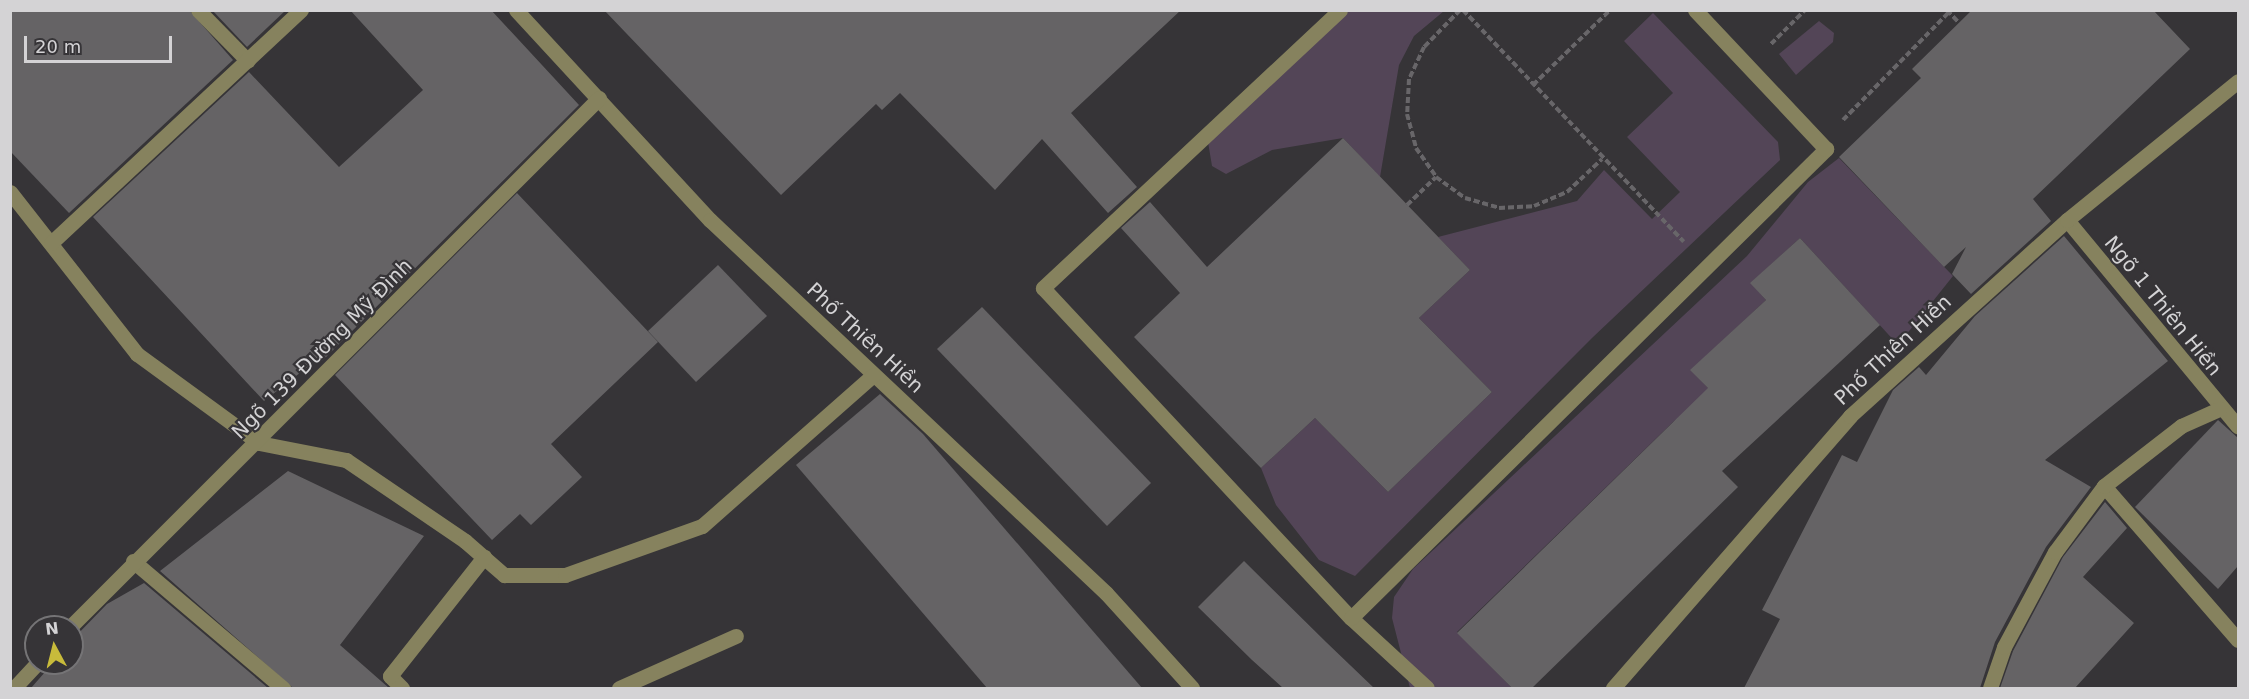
<!DOCTYPE html>
<meta charset="utf-8">
<style>
body{margin:0}
#map{position:relative;width:2249px;height:699px;overflow:hidden;background:#363437;font-family:"DejaVu Sans",sans-serif}
div>[style]{position:absolute}
.green>*{inset:0;background:#534557}
.building>*{inset:0;background:#656365}
.path>*{height:4px;margin-top:-2px;transform-origin:0;background:repeating-linear-gradient(90deg,#686669 0 6px,transparent 0 9px)}
.minor>*{height:15px;margin:-7.5px;padding:0 7.5px;transform-origin:7.5px;border-radius:7.5px;background:#86825e}
span{translate:-50% -50%;white-space:nowrap;text-align:center;line-height:1.15;-webkit-text-stroke:4.5px #363437;paint-order:stroke}
.street-label{font-size:20px;color:#d4d3d5}
.frame{position:absolute;inset:0;border:12px solid #d4d3d5;pointer-events:none}
.north{position:absolute;left:24px;top:615px;width:60px;height:60px;box-sizing:border-box;background:#363437;border:2px solid #757476;border-radius:50%;rotate:353deg;font-size:16px;font-weight:700;line-height:24px;text-align:center;color:#d4d3d5}
.north::after{content:'';display:block;margin:auto;width:21px;height:27px;background:#c8bb3b;clip-path:polygon(50% 0,100% 100%,50% 72%,0 100%)}
.scale{position:absolute;left:24px;top:36px;width:148px;height:27px;box-sizing:border-box;border:3px solid #d4d3d5;border-top:0;padding-left:8px;font-size:18px;line-height:21px;white-space:nowrap;color:#d4d3d5;-webkit-text-stroke:4px #363437;paint-order:stroke}
</style>
<div id="map">
<div class="green">
<i style="clip-path:polygon(1348px 11px,1444px 11px,1414px 36px,1399px 65px,1380px 177px,1343px 138px,1272px 150px,1226px 174px,1212px 166px,1208px 142px)"></i>
<i style="clip-path:polygon(1653px 13px,1778px 142px,1780px 160px,1592px 338px,1355px 576px,1319px 560px,1276px 505px,1261px 468px,1315px 418px,1388px 492px,1492px 392px,1419px 318px,1470px 270px,1438px 237px,1577px 201px,1604px 170px,1652px 219px,1680px 192px,1627px 137px,1673px 93px,1624px 41px)"></i>
<i style="clip-path:polygon(1819px 21px,1834px 33px,1833px 42px,1796px 75px,1779px 54px)"></i>
<i style="clip-path:polygon(1839px 158px,1953px 276px,1898px 345px,1800px 238px,1751px 283px,1766px 300px,1691px 370px,1712px 392px,1673px 422px,1457px 632px,1512px 688px,1410px 688px,1392px 618px,1394px 597px,1413px 569px,1747px 256px,1808px 182px)"></i>
</div>
<div class="building">
<i style="clip-path:polygon(10px 10px,189px 10px,233px 60px,69px 213px,10px 151px)"></i>
<i style="clip-path:polygon(212px 10px,286px 10px,247px 47px)"></i>
<i style="clip-path:polygon(350px 10px,491px 10px,579px 105px,322px 361px,319px 358px,264px 401px,93px 217px,249px 72px,339px 167px,423px 90px)"></i>
<i style="clip-path:polygon(604px 10px,1181px 10px,1071px 113px,1137px 187px,1108px 213px,1042px 139px,995px 190px,900px 93px,882px 110px,876px 104px,781px 195px)"></i>
<i style="clip-path:polygon(1972px 10px,2153px 10px,2190px 49px,2033px 199px,2051px 221px,1971px 294px,1952px 274px,1966px 247px,1944px 267px,1839px 157px,1921px 78px,1912px 69px)"></i>
<i style="clip-path:polygon(1343px 138px,1470px 270px,1419px 318px,1492px 392px,1388px 492px,1315px 418px,1261px 468px,1134px 337px,1180px 293px,1121px 228px,1150px 202px,1207px 267px)"></i>
<i style="clip-path:polygon(517px 193px,658px 342px,551px 444px,582px 477px,531px 525px,520px 514px,492px 540px,335px 375px)"></i>
<i style="clip-path:polygon(2064px 236px,2168px 361px,2045px 460px,2091px 487px,2046px 547px,1995px 642px,1980px 688px,1744px 688px,1780px 619px,1762px 610px,1842px 455px,1857px 462px,1893px 390px,1919px 367px,1926px 375px,1975px 316px)"></i>
<i style="clip-path:polygon(1800px 238px,1880px 325px,1722px 471px,1738px 487px,1532px 688px,1512px 688px,1457px 633px,1708px 388px,1690px 370px,1766px 300px,1750px 283px)"></i>
<i style="clip-path:polygon(718px 265px,767px 316px,696px 382px,648px 331px)"></i>
<i style="clip-path:polygon(982px 307px,1151px 483px,1107px 526px,937px 349px)"></i>
<i style="clip-path:polygon(880px 394px,923px 434px,1142px 688px,987px 688px,796px 465px)"></i>
<i style="clip-path:polygon(2218px 420px,2238px 438px,2238px 566px,2218px 589px,2135px 507px)"></i>
<i style="clip-path:polygon(288px 471px,424px 536px,340px 645px,389px 688px,293px 688px,160px 571px)"></i>
<i style="clip-path:polygon(2105px 502px,2127px 528px,2083px 577px,2134px 623px,2075px 688px,2000px 688px,2013px 651px,2063px 557px)"></i>
<i style="clip-path:polygon(1244px 561px,1326px 642px,1374px 688px,1283px 688px,1252px 660px,1198px 607px)"></i>
<i style="clip-path:polygon(144px 583px,268px 688px,31px 688px,53px 663px,72px 663px,72px 640px,107px 604px)"></i>
</div>
<div class="path">
<i style="left:1460px;top:10px;width:52px;rotate:134.2deg"></i>
<i style="left:1424px;top:47px;width:35px;rotate:115deg"></i>
<i style="left:1409px;top:79px;width:35px;rotate:93deg"></i>
<i style="left:1407px;top:114px;width:35px;rotate:75deg"></i>
<i style="left:1416px;top:148px;width:35px;rotate:55deg"></i>
<i style="left:1436px;top:177px;width:36px;rotate:36deg"></i>
<i style="left:1465px;top:198px;width:35px;rotate:16deg"></i>
<i style="left:1499px;top:208px;width:35px;rotate:-3deg"></i>
<i style="left:1534px;top:206px;width:36px;rotate:-23deg"></i>
<i style="left:1567px;top:192px;width:48px;rotate:-43.3deg"></i>
<i style="left:1463px;top:10px;width:320px;rotate:46.4deg"></i>
<i style="left:1947px;top:10px;width:18px;rotate:47deg"></i>
<i style="left:1771px;top:44px;width:48px;rotate:-45deg"></i>
<i style="left:1533px;top:85px;width:107px;rotate:-44.2deg"></i>
<i style="left:1843px;top:120px;width:154px;rotate:-45.5deg"></i>
<i style="left:1407px;top:205px;width:40px;rotate:-44deg"></i>
</div>
<div class="minor">
<i style="left:198px;top:10px;width:71px;rotate:45.6deg"></i>
<i style="left:516px;top:10px;width:286px;rotate:47.3deg"></i>
<i style="left:710px;top:220px;width:544px;rotate:43.29deg"></i>
<i style="left:1106px;top:593px;width:128px;rotate:47.8deg"></i>
<i style="left:1340px;top:10px;width:407px;rotate:136.9deg"></i>
<i style="left:1043px;top:288px;width:451px;rotate:47deg"></i>
<i style="left:1351px;top:618px;width:103px;rotate:42.6deg"></i>
<i style="left:10px;top:192px;width:206px;rotate:51.9deg"></i>
<i style="left:137px;top:354px;width:151px;rotate:36.1deg"></i>
<i style="left:259px;top:443px;width:89px;rotate:11.1deg"></i>
<i style="left:346px;top:460px;width:144px;rotate:34.2deg"></i>
<i style="left:465px;top:541px;width:52px;rotate:41.1deg"></i>
<i style="left:504px;top:575px;width:61px"></i>
<i style="left:565px;top:575px;width:145px;rotate:-19.7deg"></i>
<i style="left:702px;top:526px;width:228px;rotate:-41.4deg"></i>
<i style="left:2067px;top:220px;width:268px;rotate:50.4deg"></i>
<i style="left:51px;top:243px;width:342px;rotate:-43deg"></i>
<i style="left:2104px;top:486px;width:204px;rotate:49deg"></i>
<i style="left:133px;top:561px;width:197px;rotate:40.3deg"></i>
<i style="left:1351px;top:618px;width:668px;rotate:-44.64deg"></i>
<i style="left:1826px;top:149px;width:191px;rotate:-133.3deg"></i>
<i style="left:70px;top:627px;width:748px;rotate:-45deg"></i>
<i style="left:14px;top:688px;width:34px;rotate:-47deg"></i>
<i style="left:402px;top:688px;width:17px;rotate:-135deg"></i>
<i style="left:390px;top:676px;width:152px;rotate:-51.7deg"></i>
<i style="left:619px;top:688px;width:128px;rotate:-24deg"></i>
<i style="left:1613px;top:688px;width:361px;rotate:-48.9deg"></i>
<i style="left:1850px;top:416px;width:292px;rotate:-42.1deg"></i>
<i style="left:2067px;top:220px;width:220px;rotate:-39.1deg"></i>
<i style="left:1990px;top:688px;width:43px;rotate:-71.1deg"></i>
<i style="left:2004px;top:647px;width:108px;rotate:-61.8deg"></i>
<i style="left:2055px;top:552px;width:82px;rotate:-53.4deg"></i>
<i style="left:2104px;top:486px;width:98px;rotate:-37.9deg"></i>
<i style="left:2181px;top:426px;width:42px;rotate:-24.1deg"></i>
</div>
<div class="street-label">
<span style="left:2163px;top:306px;rotate:51deg">Ngõ 1 Thiên Hiền</span>
<span style="left:865px;top:338px;rotate:43deg">Phố Thiên Hiền</span>
<span style="left:322px;top:349px;rotate:-45deg">Ngõ 139 Đường Mỹ Đình</span>
<span style="left:1893px;top:350px;rotate:-43deg">Phố Thiên Hiền</span>
</div>
<div class="frame"></div>
<div class="north">N</div>
<div class="scale">20 m</div>
</div>
